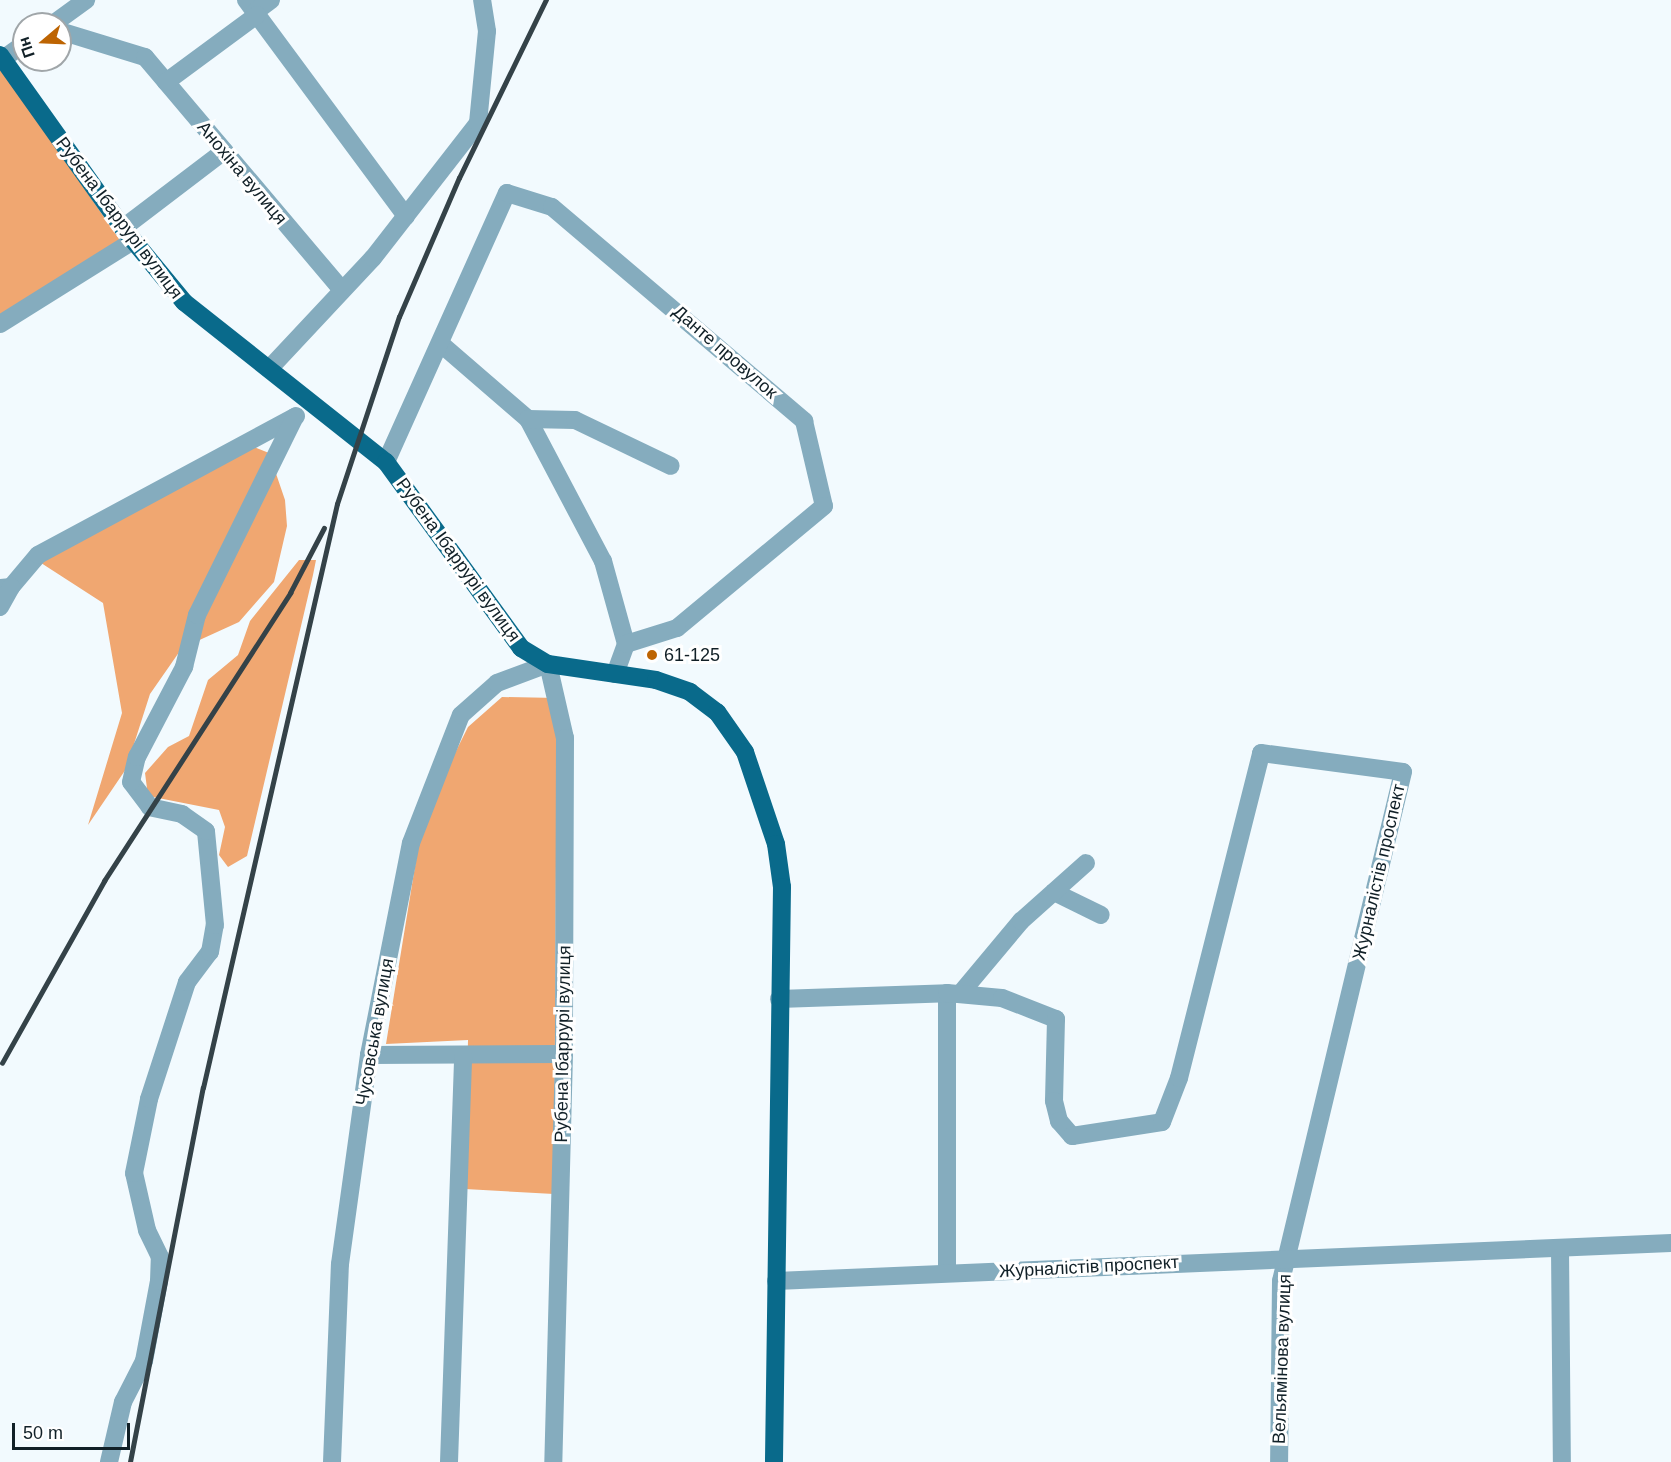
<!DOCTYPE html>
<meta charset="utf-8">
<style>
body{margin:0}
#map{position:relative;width:1671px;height:1462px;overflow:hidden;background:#f2fafe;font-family:Helvetica,sans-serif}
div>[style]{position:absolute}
.forest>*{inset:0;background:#f0a771}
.minor>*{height:18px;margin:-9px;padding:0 9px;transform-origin:9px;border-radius:9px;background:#85acbe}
.major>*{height:18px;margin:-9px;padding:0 9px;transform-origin:9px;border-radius:9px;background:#096a8b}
.rail>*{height:4.5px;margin:-2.25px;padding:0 2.25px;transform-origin:2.25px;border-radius:2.25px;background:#344248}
.dots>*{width:16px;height:16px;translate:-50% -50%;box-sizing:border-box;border:3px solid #fff;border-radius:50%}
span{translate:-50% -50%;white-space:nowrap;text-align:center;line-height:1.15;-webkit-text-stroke:6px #fff;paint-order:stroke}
.street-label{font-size:18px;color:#112027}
.poi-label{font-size:18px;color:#112027}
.left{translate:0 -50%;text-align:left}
.north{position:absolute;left:12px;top:12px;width:60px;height:60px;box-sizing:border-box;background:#fff;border:2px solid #a0a6a9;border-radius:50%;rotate:251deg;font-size:16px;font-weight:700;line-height:24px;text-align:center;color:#112027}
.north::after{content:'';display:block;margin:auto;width:21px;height:27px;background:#bd6402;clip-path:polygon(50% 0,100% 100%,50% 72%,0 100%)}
.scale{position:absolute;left:12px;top:1423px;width:118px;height:27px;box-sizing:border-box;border:3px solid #112027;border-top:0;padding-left:8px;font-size:18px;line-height:21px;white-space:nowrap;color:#112027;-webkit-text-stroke:4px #fff;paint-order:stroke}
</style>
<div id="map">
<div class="forest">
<i style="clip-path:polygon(0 65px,121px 242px,0 315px)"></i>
<i style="clip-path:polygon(254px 447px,269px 453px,285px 500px,287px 526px,274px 582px,239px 622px,182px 648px,150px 694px,126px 769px,88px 825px,122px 713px,103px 603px,38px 561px)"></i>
<i style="clip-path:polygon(299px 560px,316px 560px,313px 575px,247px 856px,228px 867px,219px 855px,225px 827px,219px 810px,148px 796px,145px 773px,168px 747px,189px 736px,208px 680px,238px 655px,250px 621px)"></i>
<i style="clip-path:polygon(502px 697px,557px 698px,554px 1194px,465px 1189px,468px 1040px,386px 1044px,418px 848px,441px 781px,468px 727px)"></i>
</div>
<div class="minor">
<i style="left:246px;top:0;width:269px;rotate:53.5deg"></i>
<i style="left:255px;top:12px;width:20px;rotate:-37deg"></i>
<i style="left:53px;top:24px;width:41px;rotate:-36deg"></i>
<i style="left:60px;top:31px;width:89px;rotate:17deg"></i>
<i style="left:145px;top:57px;width:302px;rotate:49.8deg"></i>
<i style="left:3px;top:59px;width:26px;rotate:-36deg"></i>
<i style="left:166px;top:82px;width:113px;rotate:-36.4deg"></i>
<i style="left:123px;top:228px;width:127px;rotate:-37.3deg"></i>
<i style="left:0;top:324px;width:157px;rotate:-32deg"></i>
<i style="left:441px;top:344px;width:115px;rotate:40.8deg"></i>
<i style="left:528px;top:419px;width:161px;rotate:62.2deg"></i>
<i style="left:603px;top:561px;width:86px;rotate:74.5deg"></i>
<i style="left:626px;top:644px;width:32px;rotate:110deg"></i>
<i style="left:269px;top:369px;width:152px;rotate:-46.9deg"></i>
<i style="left:373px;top:258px;width:171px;rotate:-52.1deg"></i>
<i style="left:478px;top:123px;width:92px;rotate:-84.4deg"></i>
<i style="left:487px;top:31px;width:31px;rotate:-99deg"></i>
<i style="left:528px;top:419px;width:47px;rotate:1.2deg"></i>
<i style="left:575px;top:420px;width:106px;rotate:25.6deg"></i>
<i style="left:386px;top:462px;width:295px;rotate:-65.8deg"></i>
<i style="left:507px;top:193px;width:47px;rotate:17.3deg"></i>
<i style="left:552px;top:207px;width:331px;rotate:40.3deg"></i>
<i style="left:804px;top:421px;width:87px;rotate:76.8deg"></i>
<i style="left:824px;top:506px;width:191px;rotate:140.3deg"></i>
<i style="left:677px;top:628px;width:53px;rotate:162.6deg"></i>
<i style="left:0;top:588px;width:11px;rotate:-5deg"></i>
<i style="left:11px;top:587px;width:42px;rotate:-49.8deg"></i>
<i style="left:38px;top:555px;width:293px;rotate:-28.3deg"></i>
<i style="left:0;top:607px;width:23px;rotate:-61deg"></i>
<i style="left:1054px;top:892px;width:52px;rotate:26.1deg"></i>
<i style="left:947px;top:993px;width:280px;rotate:90deg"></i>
<i style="left:960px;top:994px;width:95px;rotate:-50.1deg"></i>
<i style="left:1021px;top:921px;width:87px;rotate:-41.7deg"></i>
<i style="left:779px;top:999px;width:168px;rotate:-2deg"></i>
<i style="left:947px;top:993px;width:55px;rotate:5.2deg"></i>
<i style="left:1002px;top:998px;width:58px;rotate:21.3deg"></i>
<i style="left:1056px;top:1019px;width:82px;rotate:91.4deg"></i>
<i style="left:1054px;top:1101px;width:21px;rotate:76deg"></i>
<i style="left:1059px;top:1121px;width:20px;rotate:49deg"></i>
<i style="left:1072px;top:1136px;width:91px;rotate:-8.8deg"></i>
<i style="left:1162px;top:1122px;width:47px;rotate:-68.9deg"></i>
<i style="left:1179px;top:1078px;width:335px;rotate:-75.8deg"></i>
<i style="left:1261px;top:753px;width:143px;rotate:7.6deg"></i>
<i style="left:1403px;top:772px;width:523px;rotate:103.48deg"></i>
<i style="left:1281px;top:1281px;width:181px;rotate:90.6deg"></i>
<i style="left:369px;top:1055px;width:195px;rotate:-0.3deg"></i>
<i style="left:1560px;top:1248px;width:214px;rotate:89.5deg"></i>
<i style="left:776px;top:1281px;width:896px;rotate:-2.43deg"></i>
<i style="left:109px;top:1462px;width:62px;rotate:-76.9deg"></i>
<i style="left:123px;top:1402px;width:46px;rotate:-62.9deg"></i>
<i style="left:144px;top:1361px;width:81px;rotate:-79.4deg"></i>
<i style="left:159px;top:1281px;width:24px;rotate:-88deg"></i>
<i style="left:160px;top:1257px;width:30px;rotate:-116deg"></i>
<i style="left:147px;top:1230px;width:58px;rotate:-102.8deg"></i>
<i style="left:134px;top:1173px;width:76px;rotate:-78.5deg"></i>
<i style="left:149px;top:1099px;width:123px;rotate:-72deg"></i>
<i style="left:187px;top:982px;width:38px;rotate:-53deg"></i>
<i style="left:210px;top:952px;width:27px;rotate:-80deg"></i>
<i style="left:215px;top:925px;width:94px;rotate:-95.5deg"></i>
<i style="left:206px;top:831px;width:29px;rotate:-145deg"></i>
<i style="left:182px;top:814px;width:33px;rotate:-168deg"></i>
<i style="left:150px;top:807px;width:31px;rotate:-127deg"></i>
<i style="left:131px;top:782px;width:26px;rotate:-77deg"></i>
<i style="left:137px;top:757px;width:102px;rotate:-62.4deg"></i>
<i style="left:184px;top:667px;width:54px;rotate:-76deg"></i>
<i style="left:197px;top:615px;width:221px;rotate:-63.7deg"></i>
<i style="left:332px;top:1462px;width:198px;rotate:-87.7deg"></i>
<i style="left:340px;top:1264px;width:211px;rotate:-82.1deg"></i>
<i style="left:369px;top:1055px;width:216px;rotate:-78.8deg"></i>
<i style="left:411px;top:843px;width:137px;rotate:-68.7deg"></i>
<i style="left:461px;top:715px;width:48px;rotate:-41.6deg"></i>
<i style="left:497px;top:683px;width:54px;rotate:-20.4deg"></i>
<i style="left:548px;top:664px;width:76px;rotate:77.1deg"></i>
<i style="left:565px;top:738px;width:316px;rotate:90.2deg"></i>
<i style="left:564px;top:1054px;width:408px;rotate:91.5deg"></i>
<i style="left:449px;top:1462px;width:405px;rotate:-88deg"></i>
</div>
<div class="major">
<i style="left:0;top:55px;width:212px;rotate:54.6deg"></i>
<i style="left:123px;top:228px;width:96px;rotate:50.5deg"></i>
<i style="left:184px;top:302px;width:258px;rotate:38.4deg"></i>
<i style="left:386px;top:462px;width:230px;rotate:54deg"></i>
<i style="left:521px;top:648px;width:31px;rotate:31deg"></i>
<i style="left:548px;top:664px;width:109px;rotate:8.4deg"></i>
<i style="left:656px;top:680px;width:36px;rotate:19deg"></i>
<i style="left:690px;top:692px;width:34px;rotate:37deg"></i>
<i style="left:717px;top:712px;width:49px;rotate:55deg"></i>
<i style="left:745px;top:752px;width:97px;rotate:71.4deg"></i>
<i style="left:776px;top:844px;width:43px;rotate:82.1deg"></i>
<i style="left:782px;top:887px;width:575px;rotate:90.8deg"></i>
</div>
<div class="rail">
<i style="left:2px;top:1063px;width:209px;rotate:-60.7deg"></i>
<i style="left:104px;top:881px;width:343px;rotate:-57.1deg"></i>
<i style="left:290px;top:593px;width:73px;rotate:-62.4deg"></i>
<i style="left:130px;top:1462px;width:381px;rotate:-79deg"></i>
<i style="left:203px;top:1088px;width:599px;rotate:-77.08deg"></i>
<i style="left:337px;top:504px;width:197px;rotate:-71.7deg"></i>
<i style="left:399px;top:317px;width:151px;rotate:-66.7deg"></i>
<i style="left:459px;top:178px;width:198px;rotate:-64deg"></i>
</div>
<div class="dots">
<i style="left:652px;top:655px;background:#bd6402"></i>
</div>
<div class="street-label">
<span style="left:242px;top:173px;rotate:50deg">Анохіна вулиця</span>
<span style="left:119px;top:218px;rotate:53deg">Рубена Ібаррурі вулиця</span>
<span style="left:725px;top:352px;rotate:41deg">Данте провулок</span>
<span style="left:458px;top:560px;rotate:54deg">Рубена Ібаррурі вулиця</span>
<span style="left:1379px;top:872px;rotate:-77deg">Журналістів проспект</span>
<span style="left:375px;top:1032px;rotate:-80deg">Чусовська вулиця</span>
<span style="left:563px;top:1044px;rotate:-89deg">Рубена Ібаррурі вулиця</span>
<span style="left:1089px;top:1267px;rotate:-3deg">Журналістів проспект</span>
<span style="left:1282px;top:1359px;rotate:-88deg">Вельямінова вулиця</span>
</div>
<div class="poi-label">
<span class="left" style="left:664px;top:655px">61-125</span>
</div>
<div class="north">Пн</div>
<div class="scale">50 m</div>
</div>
